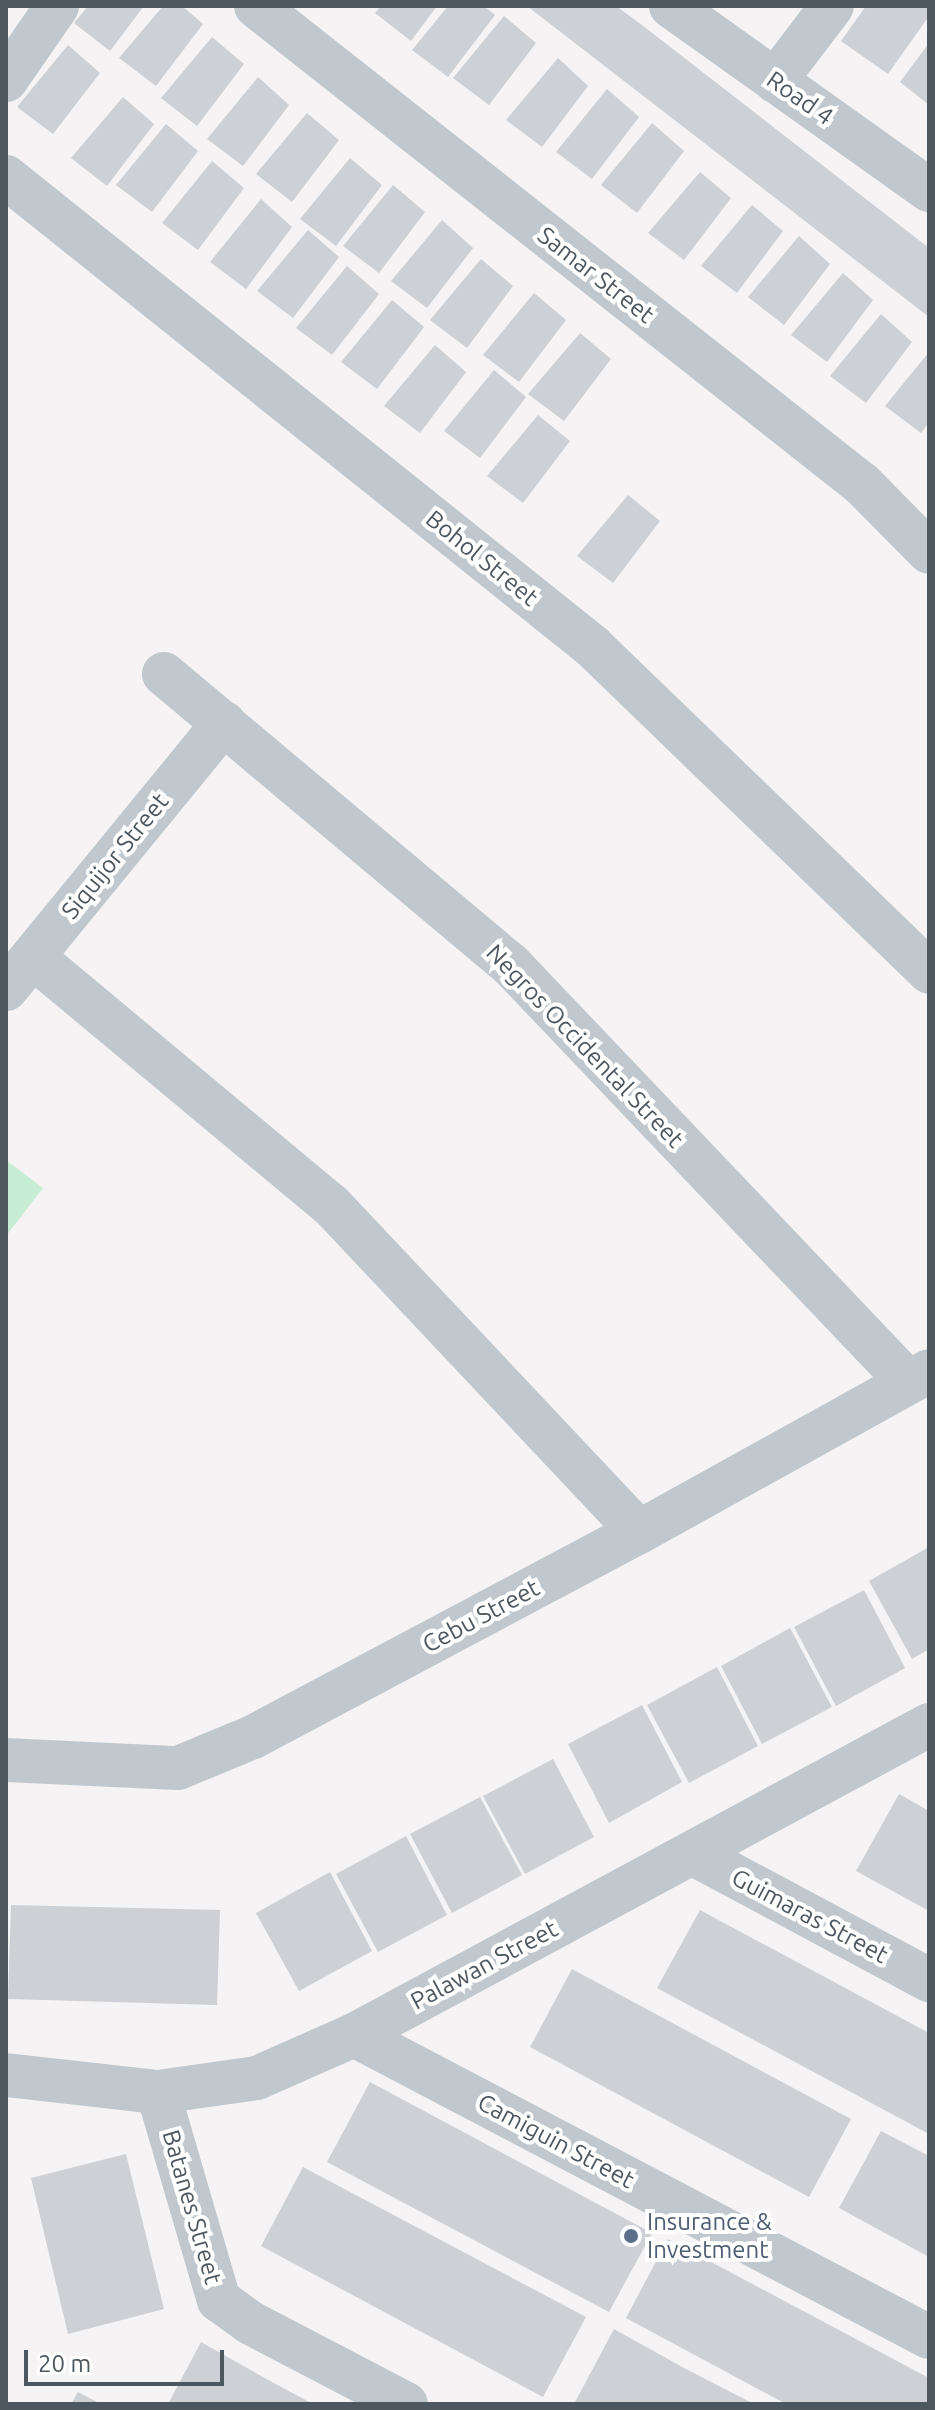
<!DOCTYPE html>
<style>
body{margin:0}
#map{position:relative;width:935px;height:2410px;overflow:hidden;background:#f5f3f3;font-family:Ubuntu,sans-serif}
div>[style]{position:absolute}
.green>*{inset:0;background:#c7edd4}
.building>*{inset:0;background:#cdd0d5}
.minor>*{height:44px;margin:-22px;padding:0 22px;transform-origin:22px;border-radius:22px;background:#c0c8ce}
.dots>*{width:22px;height:22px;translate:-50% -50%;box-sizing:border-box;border:4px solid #fff;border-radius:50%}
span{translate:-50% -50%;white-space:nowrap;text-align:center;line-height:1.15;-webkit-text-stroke:8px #fff;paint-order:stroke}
.street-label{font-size:24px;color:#4c575f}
.service-label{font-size:24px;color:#4e5e75}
.left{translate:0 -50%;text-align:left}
.frame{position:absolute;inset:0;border:8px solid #4c575f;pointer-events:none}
.scale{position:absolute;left:24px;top:2350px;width:200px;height:36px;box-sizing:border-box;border:4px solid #4c575f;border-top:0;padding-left:10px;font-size:24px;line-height:28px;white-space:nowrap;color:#4c575f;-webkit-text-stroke:6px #fff;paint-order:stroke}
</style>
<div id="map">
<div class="green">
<i style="clip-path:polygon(6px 1160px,43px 1188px,6px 1236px)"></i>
</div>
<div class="building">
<i style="clip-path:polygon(88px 6px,144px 6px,110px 51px,74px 23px)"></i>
<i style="clip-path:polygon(163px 6px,182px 6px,203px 24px,156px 86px,119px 58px)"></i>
<i style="clip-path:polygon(381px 6px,437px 6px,411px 41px,375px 13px)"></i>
<i style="clip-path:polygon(448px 6px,484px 6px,495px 15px,448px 77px,412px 50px)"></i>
<i style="clip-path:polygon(527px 6px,616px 6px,642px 25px,929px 248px,929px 317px)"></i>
<i style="clip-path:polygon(866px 6px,929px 6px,929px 16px,888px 74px,841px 41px)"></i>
<i style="clip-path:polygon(504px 16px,536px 43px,489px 105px,453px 78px)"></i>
<i style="clip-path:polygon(212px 37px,244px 64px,197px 126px,161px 98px)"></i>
<i style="clip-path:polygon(929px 43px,929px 105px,900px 82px)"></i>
<i style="clip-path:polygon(68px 45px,100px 73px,53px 134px,17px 107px)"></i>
<i style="clip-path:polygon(558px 58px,588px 86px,542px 147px,506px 120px)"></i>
<i style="clip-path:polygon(258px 77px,289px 105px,243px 166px,207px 139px)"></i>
<i style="clip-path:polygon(607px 89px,639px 117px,592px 179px,556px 152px)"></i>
<i style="clip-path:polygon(123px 97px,154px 124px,107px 186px,71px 158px)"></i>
<i style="clip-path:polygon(307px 113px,339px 140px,292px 202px,256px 174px)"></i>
<i style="clip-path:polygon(652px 123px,684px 151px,637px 213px,601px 185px)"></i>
<i style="clip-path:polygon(166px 124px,198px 151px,152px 212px,116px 185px)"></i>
<i style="clip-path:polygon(350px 158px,382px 185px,336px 246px,300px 219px)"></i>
<i style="clip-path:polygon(212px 161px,244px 188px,198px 250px,162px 223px)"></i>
<i style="clip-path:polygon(700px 172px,731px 198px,684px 260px,648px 233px)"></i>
<i style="clip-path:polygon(393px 185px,425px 212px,379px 273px,343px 246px)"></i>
<i style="clip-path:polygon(261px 199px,292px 227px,246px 289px,210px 262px)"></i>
<i style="clip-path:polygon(752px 205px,783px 231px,737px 293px,701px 266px)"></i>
<i style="clip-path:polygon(442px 220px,473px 248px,427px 308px,391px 281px)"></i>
<i style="clip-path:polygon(308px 230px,339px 257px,293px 318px,257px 291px)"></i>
<i style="clip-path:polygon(799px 236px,830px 264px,784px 325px,748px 297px)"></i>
<i style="clip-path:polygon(481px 259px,513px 286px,467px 348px,430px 320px)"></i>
<i style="clip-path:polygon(347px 266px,379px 294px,332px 355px,296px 328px)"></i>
<i style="clip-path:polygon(843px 273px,873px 300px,827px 362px,791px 335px)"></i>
<i style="clip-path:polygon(534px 293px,566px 320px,519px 382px,483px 355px)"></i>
<i style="clip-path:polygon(392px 300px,424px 327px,377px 389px,341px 362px)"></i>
<i style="clip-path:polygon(881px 314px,912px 342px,866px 403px,830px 376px)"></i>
<i style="clip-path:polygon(580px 333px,611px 359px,564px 421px,528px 394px)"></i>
<i style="clip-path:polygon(435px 345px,466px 372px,420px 433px,384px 406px)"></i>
<i style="clip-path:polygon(929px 352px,929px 422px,921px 433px,885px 406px)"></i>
<i style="clip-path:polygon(494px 370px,526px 397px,480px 458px,444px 431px)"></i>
<i style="clip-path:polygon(538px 415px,570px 441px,523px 503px,487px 476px)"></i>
<i style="clip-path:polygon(628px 495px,660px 521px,613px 583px,577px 556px)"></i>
<i style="clip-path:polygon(929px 1547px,929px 1649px,912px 1659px,869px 1581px)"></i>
<i style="clip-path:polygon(864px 1590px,905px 1668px,836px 1706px,794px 1627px)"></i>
<i style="clip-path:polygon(790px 1628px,832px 1707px,762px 1744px,721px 1666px)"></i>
<i style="clip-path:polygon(717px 1667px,758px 1746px,689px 1783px,647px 1705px)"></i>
<i style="clip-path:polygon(642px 1705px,682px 1782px,609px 1823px,568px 1744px)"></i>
<i style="clip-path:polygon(553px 1759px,594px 1837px,525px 1874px,483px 1796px)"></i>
<i style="clip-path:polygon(899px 1794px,929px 1811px,929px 1911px,856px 1871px)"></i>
<i style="clip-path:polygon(480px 1797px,522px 1875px,452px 1913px,410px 1834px)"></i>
<i style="clip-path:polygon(406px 1836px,447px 1915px,378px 1952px,336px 1874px)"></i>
<i style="clip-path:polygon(330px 1872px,372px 1951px,299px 1991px,256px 1913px)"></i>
<i style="clip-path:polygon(11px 1905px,220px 1910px,217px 2005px,8px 1999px)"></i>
<i style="clip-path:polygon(700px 1910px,929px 2033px,929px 2134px,657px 1988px)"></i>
<i style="clip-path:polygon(572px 1969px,851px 2119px,809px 2197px,530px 2047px)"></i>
<i style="clip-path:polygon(370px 2082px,652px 2233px,609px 2312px,327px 2162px)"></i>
<i style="clip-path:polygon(881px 2131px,929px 2156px,929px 2257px,839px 2208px)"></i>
<i style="clip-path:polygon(126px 2154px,164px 2309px,68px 2334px,31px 2178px)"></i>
<i style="clip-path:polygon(303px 2167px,586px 2317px,543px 2397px,261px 2246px)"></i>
<i style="clip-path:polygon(668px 2239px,929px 2378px,929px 2404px,786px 2404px,626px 2318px)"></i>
<i style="clip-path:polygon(614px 2329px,684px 2368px,754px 2404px,574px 2404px)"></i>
<i style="clip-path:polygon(201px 2342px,270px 2381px,313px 2404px,168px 2404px)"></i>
<i style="clip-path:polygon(78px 2392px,101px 2404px,71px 2404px)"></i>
</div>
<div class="minor">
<i style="left:256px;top:6px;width:772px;rotate:38.27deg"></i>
<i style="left:862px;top:484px;width:95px;rotate:45.4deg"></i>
<i style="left:671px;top:6px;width:317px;rotate:35.5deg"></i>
<i style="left:6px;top:80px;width:90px;rotate:-55.4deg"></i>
<i style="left:775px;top:81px;width:94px;rotate:-52.8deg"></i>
<i style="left:6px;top:177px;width:751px;rotate:38.67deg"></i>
<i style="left:592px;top:646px;width:469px;rotate:44deg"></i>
<i style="left:164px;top:674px;width:451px;rotate:40deg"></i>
<i style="left:510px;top:964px;width:577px;rotate:46.4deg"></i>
<i style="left:33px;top:957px;width:388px;rotate:39.8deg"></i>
<i style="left:331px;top:1205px;width:449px;rotate:46.7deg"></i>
<i style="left:6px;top:989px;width:344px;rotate:-50.7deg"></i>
<i style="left:6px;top:1760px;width:172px;rotate:2.7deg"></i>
<i style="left:178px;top:1768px;width:81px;rotate:-22.5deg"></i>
<i style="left:253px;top:1737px;width:437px;rotate:-28deg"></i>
<i style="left:639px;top:1532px;width:332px;rotate:-29deg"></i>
<i style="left:692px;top:1853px;width:269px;rotate:28.2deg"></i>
<i style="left:354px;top:2035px;width:649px;rotate:27.71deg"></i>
<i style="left:6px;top:2075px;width:153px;rotate:6.4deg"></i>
<i style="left:158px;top:2092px;width:100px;rotate:-8deg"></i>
<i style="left:257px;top:2078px;width:106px;rotate:-23.9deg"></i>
<i style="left:354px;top:2035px;width:653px;rotate:-28.33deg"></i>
<i style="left:158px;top:2092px;width:217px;rotate:73.7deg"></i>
<i style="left:219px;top:2300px;width:37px;rotate:36deg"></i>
<i style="left:249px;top:2322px;width:177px;rotate:27.6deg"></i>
</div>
<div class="dots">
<i style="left:631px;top:2236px;background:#5c6f8a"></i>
</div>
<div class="street-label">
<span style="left:800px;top:98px;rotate:35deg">Road 4</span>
<span style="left:596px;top:275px;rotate:38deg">Samar Street</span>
<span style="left:482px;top:558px;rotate:39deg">Bohol Street</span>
<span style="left:115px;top:856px;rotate:-51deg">Siquijor Street</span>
<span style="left:585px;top:1046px;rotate:46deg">Negros Occidental Street</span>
<span style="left:481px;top:1616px;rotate:-28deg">Cebu Street</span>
<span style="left:810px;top:1916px;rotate:28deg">Guimaras Street</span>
<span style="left:484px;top:1965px;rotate:-28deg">Palawan Street</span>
<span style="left:556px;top:2141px;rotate:28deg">Camiguin Street</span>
<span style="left:192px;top:2207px;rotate:74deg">Batanes Street</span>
</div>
<div class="service-label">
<span class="left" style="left:647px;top:2236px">Insurance &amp;<br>Investment</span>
</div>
<div class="frame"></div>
<div class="scale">20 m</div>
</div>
